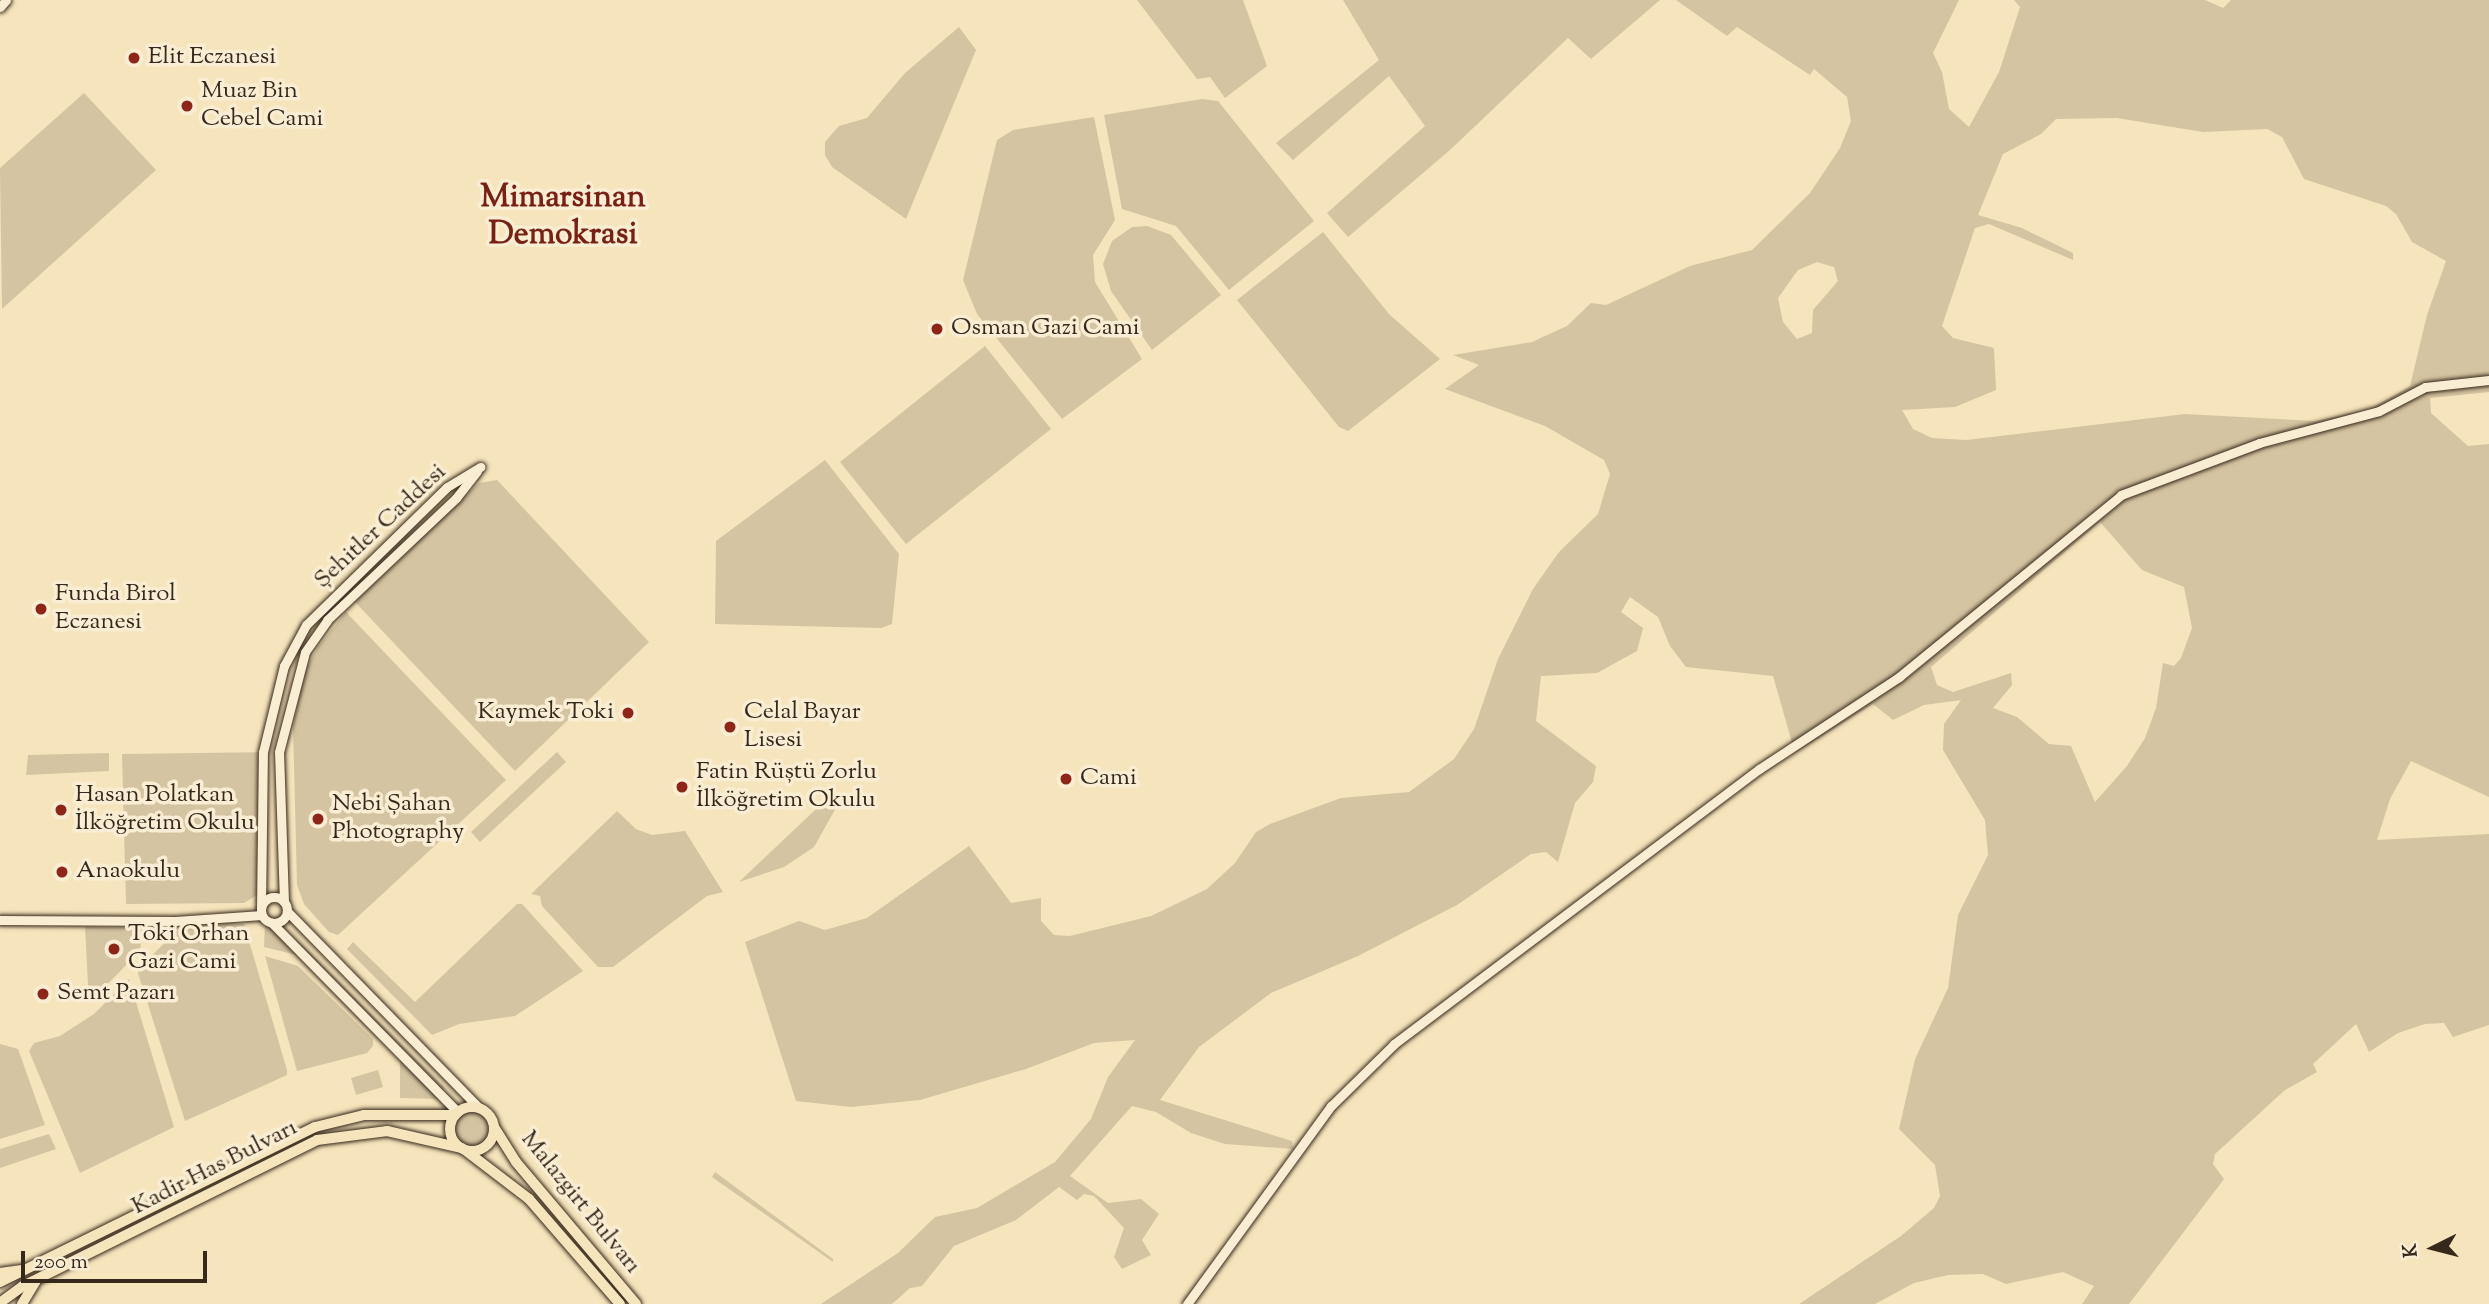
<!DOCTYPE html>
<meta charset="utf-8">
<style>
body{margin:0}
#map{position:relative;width:2489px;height:1304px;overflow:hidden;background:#f6e4bc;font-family:"Sorts Mill Goudy",serif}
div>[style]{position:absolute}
.green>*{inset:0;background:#d5c4a1}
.round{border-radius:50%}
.roads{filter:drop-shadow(0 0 2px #36281b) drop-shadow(0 0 2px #36281b)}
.secondary>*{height:9px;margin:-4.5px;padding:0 4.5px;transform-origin:4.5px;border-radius:4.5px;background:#f9edd3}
.secondary>.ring{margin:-4.5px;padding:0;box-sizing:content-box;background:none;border:9px solid #f9edd3;border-radius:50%}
.highway>*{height:10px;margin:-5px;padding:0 5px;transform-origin:5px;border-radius:5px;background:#f6e4bc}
.highway>.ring{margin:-5px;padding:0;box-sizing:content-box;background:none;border:10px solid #f6e4bc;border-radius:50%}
.dots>*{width:19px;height:19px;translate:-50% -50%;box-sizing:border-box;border:4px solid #f9edd3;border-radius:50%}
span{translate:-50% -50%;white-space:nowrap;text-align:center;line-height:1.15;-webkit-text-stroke:7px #f9edd3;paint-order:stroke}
.poi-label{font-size:24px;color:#36281b}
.left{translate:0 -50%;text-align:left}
.right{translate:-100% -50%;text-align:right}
.street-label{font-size:24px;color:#36281b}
.district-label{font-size:32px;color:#7a1f14;font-weight:700}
.north{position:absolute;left:2398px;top:1213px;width:70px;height:70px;-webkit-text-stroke:5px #f9edd3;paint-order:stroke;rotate:264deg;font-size:19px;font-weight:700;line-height:28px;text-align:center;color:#36281b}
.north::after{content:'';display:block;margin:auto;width:24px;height:32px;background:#36281b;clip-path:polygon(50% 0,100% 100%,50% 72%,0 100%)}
.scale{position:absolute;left:21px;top:1251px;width:186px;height:32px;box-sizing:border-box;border:4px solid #36281b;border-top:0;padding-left:9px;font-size:21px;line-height:24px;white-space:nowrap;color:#36281b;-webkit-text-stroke:5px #f9edd3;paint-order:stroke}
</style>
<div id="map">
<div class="green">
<i style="clip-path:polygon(1137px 0,1243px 0,1267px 66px,1225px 98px,1210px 77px,1197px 79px)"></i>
<i style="clip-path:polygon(1343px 0,1660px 0,1591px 59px,1568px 38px,1450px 150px,1348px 237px,1327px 213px,1425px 126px,1389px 76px,1293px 160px,1276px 143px,1379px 60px)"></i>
<i style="clip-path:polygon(evenodd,1676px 0,1959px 0,1933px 53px,1942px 72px,1949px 109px,1969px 127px,1999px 72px,2020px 7px,2014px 0,2205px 0,2223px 8px,2231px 0,2489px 0,2489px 392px,2430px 398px,2431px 413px,2468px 446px,2489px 444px,2489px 797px,2411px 761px,2390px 799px,2377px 840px,2489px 834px,2489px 1025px,2453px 1037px,2444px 1023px,2425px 1024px,2398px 1033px,2369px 1052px,2356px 1024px,2313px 1064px,2317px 1072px,2285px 1090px,2215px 1154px,2213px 1164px,2224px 1179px,2129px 1304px,2082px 1304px,2094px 1286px,2063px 1272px,2006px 1284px,1983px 1274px,1948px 1275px,1914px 1283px,1875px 1304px,1799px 1304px,1901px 1236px,1934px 1208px,1940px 1196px,1935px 1165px,1899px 1129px,1915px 1059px,1948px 988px,1958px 915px,1988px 855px,1985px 820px,1943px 750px,1944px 724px,1961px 700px,1924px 705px,1893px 720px,1873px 704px,1795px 753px,1773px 676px,1686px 667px,1670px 646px,1658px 617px,1630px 597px,1621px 612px,1643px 628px,1637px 651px,1597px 673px,1541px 676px,1536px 721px,1596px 766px,1593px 782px,1575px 803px,1558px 862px,1546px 852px,1531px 854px,1457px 905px,1358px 956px,1271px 993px,1199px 1047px,1160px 1100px,1292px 1141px,1293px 1149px,1225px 1144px,1191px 1133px,1156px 1112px,1132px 1106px,1070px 1176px,1108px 1203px,1141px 1199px,1159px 1214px,1142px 1240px,1151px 1255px,1122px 1269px,1114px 1257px,1124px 1228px,1094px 1196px,1084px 1194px,1077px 1200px,1059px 1187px,1016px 1220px,954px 1246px,922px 1286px,910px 1288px,892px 1304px,821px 1304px,898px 1253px,935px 1217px,977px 1208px,1055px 1162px,1091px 1119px,1108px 1077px,1135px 1040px,1094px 1043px,1026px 1069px,920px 1100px,851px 1107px,796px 1101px,745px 942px,799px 921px,825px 930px,867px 918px,969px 846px,1011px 903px,1041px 898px,1041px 921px,1054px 935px,1070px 936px,1151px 916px,1207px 889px,1235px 863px,1256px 832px,1270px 824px,1341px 798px,1409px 792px,1454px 759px,1474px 729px,1498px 659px,1533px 589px,1559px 552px,1598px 514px,1610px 474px,1604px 460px,1545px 426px,1445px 389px,1479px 365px,1453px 355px,1532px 342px,1567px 326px,1591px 303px,1606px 305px,1690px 266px,1752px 250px,1810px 193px,1840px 148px,1851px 121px,1847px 97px,1814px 69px,1810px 75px,1737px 27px,1727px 36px,1676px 0,2117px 118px,2203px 132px,2267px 129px,2282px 137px,2304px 179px,2386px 206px,2396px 214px,2412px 242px,2446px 261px,2427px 315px,2410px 386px,2368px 410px,2315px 421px,2185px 414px,1966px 440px,1932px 438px,1913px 429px,1902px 410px,1955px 407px,1996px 390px,1994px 348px,1953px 338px,1942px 326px,1975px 228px,1989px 224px,2073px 260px,2073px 253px,2022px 228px,1978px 215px,2003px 154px,2041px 134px,2056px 119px,2117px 118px,1676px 0,1817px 262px,1834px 267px,1838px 281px,1813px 310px,1812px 333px,1797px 339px,1783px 322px,1778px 298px,1798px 270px,1817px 262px,1676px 0,2100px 522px,2142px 570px,2184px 587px,2192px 628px,2181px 658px,2174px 666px,2163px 663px,2156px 708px,2145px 738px,2127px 766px,2095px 802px,2071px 746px,2049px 744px,2017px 717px,1993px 708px,2012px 685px,2011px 673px,1953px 692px,1937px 685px,1931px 667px,2100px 522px)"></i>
<i style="clip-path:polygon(959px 27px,976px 50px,906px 219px,832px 167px,825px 155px,825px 142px,839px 126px,867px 118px,905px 73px)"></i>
<i style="clip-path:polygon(84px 93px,156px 170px,2px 309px,0 168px)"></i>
<i style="clip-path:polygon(1202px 99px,1218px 101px,1314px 221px,1229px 290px,1176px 226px,1122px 209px,1104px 115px)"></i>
<i style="clip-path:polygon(1094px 117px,1115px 220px,1093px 255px,1095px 282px,1142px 359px,1062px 419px,977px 314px,963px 280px,997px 140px,1013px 130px)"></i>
<i style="clip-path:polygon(1147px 226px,1171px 235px,1221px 295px,1152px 350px,1111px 291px,1103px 264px,1112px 241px,1132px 227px)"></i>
<i style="clip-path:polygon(1323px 232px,1389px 314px,1440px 359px,1348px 431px,1339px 427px,1237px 300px)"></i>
<i style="clip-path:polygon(985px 346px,1051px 429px,906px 544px,840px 462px)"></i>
<i style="clip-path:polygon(825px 460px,899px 554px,892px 624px,881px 628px,715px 624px,716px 541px)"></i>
<i style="clip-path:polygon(497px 480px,649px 642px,515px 771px,355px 602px,479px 483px)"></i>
<i style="clip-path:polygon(346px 612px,506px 780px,338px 935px,329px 932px,304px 904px,297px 885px,293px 726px,304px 673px,318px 647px)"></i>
<i style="clip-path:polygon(265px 752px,267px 883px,262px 892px,244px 903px,126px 904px,122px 754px)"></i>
<i style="clip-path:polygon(557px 752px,566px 762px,480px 842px,471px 832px)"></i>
<i style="clip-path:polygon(109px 753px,109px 771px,26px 775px,28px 755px)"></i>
<i style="clip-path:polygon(835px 791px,841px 799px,814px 847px,784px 867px,739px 882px)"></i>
<i style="clip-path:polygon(617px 811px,636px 829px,652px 835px,685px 831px,723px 892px,707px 896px,613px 967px,598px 967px,542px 906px,540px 896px,531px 894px)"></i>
<i style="clip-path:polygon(517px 904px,522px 904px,583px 971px,515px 1016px,459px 1024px,432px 1035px,347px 949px,353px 942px,415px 1002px)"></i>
<i style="clip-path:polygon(188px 920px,244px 924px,287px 1070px,287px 1075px,185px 1121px,137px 970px)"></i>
<i style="clip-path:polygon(265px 922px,299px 942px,444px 1087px,441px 1099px,400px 1098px,400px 1058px,297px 955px,264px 947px)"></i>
<i style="clip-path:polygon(85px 927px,145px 928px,139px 952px,89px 1003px)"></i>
<i style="clip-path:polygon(265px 956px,298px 966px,373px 1039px,373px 1046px,367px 1053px,297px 1071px)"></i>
<i style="clip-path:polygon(129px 979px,174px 1127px,80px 1173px,29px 1051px,34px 1043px,60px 1036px,94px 1014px)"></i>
<i style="clip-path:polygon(0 1044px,18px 1049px,45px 1125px,0 1139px)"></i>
<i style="clip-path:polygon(378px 1070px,383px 1087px,356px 1095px,351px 1078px)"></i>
<i class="round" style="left:455px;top:1112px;width:34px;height:34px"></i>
<i style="clip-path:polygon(49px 1134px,56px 1149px,0 1168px,0 1149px)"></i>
<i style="clip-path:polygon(715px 1172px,833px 1259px,833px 1262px,712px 1177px)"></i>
</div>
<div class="roads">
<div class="secondary">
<i style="left:0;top:7px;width:9px;rotate:-49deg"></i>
<i class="ring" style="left:261px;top:897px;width:17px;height:17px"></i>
<i style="left:284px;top:902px;width:150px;rotate:-91.9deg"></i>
<i style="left:279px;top:752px;width:103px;rotate:-75.4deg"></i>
<i style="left:305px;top:652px;width:39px;rotate:-55deg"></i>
<i style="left:327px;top:620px;width:178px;rotate:-43.4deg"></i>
<i style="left:456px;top:498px;width:34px;rotate:-52deg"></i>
<i style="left:261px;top:910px;width:158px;rotate:-89.3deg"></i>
<i style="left:263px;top:752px;width:89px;rotate:-76.3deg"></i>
<i style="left:284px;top:666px;width:47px;rotate:-61.8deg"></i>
<i style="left:306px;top:625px;width:197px;rotate:-44.4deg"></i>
<i style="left:447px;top:487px;width:39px;rotate:-31deg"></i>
<i style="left:287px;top:911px;width:275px;rotate:45.7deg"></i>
<i style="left:0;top:920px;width:175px;rotate:0.3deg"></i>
<i style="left:175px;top:921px;width:87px;rotate:-3.9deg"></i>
<i style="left:272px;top:923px;width:265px;rotate:45.5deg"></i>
<i style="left:1187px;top:1304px;width:245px;rotate:-54deg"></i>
<i style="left:1331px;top:1106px;width:88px;rotate:-44.5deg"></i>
<i style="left:1394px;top:1044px;width:457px;rotate:-37deg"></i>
<i style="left:1759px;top:769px;width:168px;rotate:-33.3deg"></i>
<i style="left:1899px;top:677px;width:287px;rotate:-39.3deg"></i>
<i style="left:2121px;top:495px;width:147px;rotate:-20.6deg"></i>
<i style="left:2259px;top:443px;width:124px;rotate:-14.9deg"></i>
<i style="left:2379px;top:411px;width:52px;rotate:-27.6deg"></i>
<i style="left:2425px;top:387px;width:64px;rotate:-6.2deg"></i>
</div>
<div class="highway">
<i class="ring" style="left:450px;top:1107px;width:34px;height:34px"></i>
<i style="left:494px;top:1127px;width:41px;rotate:57.8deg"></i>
<i style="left:516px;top:1162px;width:186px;rotate:49.8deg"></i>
<i style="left:465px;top:1150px;width:81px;rotate:37.4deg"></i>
<i style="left:529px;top:1199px;width:139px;rotate:49.1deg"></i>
<i style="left:0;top:1273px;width:22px;rotate:-8deg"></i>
<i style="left:0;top:1282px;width:351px;rotate:-26.2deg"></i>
<i style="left:315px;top:1127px;width:50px;rotate:-13.8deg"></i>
<i style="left:364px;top:1115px;width:91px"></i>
<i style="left:1px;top:1302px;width:27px;rotate:-36deg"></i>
<i style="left:23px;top:1286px;width:328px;rotate:-26.4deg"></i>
<i style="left:317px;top:1140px;width:71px;rotate:-7.3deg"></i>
<i style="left:387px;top:1131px;width:77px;rotate:12.8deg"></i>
<i style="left:22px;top:1304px;width:26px;rotate:-59deg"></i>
</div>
</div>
<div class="dots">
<i style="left:134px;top:58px;background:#8f2418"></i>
<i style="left:187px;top:106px;background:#8f2418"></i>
<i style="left:937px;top:329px;background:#8f2418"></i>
<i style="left:41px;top:609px;background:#8f2418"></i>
<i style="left:628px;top:713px;background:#8f2418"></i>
<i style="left:730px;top:727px;background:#8f2418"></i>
<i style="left:1066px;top:779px;background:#8f2418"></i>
<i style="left:682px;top:787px;background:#8f2418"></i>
<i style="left:61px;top:810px;background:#8f2418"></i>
<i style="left:318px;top:819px;background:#8f2418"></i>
<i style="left:62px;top:872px;background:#8f2418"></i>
<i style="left:114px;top:949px;background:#8f2418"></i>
<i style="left:43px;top:994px;background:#8f2418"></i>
</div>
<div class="poi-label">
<span class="left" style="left:148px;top:58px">Elit Eczanesi</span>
<span class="left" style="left:201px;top:106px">Muaz Bin<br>Cebel Cami</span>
<span class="left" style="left:951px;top:329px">Osman Gazi Cami</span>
<span class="left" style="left:55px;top:609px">Funda Birol<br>Eczanesi</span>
<span class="right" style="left:614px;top:713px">Kaymek Toki</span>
<span class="left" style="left:744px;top:727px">Celal Bayar<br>Lisesi</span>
<span class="left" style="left:696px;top:787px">Fatin Rüştü Zorlu<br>İlköğretim Okulu</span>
<span class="left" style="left:1080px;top:779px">Cami</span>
<span class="left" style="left:75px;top:810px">Hasan Polatkan<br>İlköğretim Okulu</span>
<span class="left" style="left:332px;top:819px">Nebi Şahan<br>Photography</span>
<span class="left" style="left:76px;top:872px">Anaokulu</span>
<span class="left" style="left:128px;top:949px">Toki Orhan<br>Gazi Cami</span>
<span class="left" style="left:57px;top:994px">Semt Pazarı</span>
</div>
<div class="street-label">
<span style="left:381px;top:527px;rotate:-43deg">Şehitler Caddesi</span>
<span style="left:215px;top:1168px;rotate:-27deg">Kadir Has Bulvarı</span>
<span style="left:580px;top:1203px;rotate:51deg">Malazgirt Bulvarı</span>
</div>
<div class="district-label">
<span style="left:563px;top:217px">Mimarsinan<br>Demokrasi</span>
</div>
<div class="north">K</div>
<div class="scale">200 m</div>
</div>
